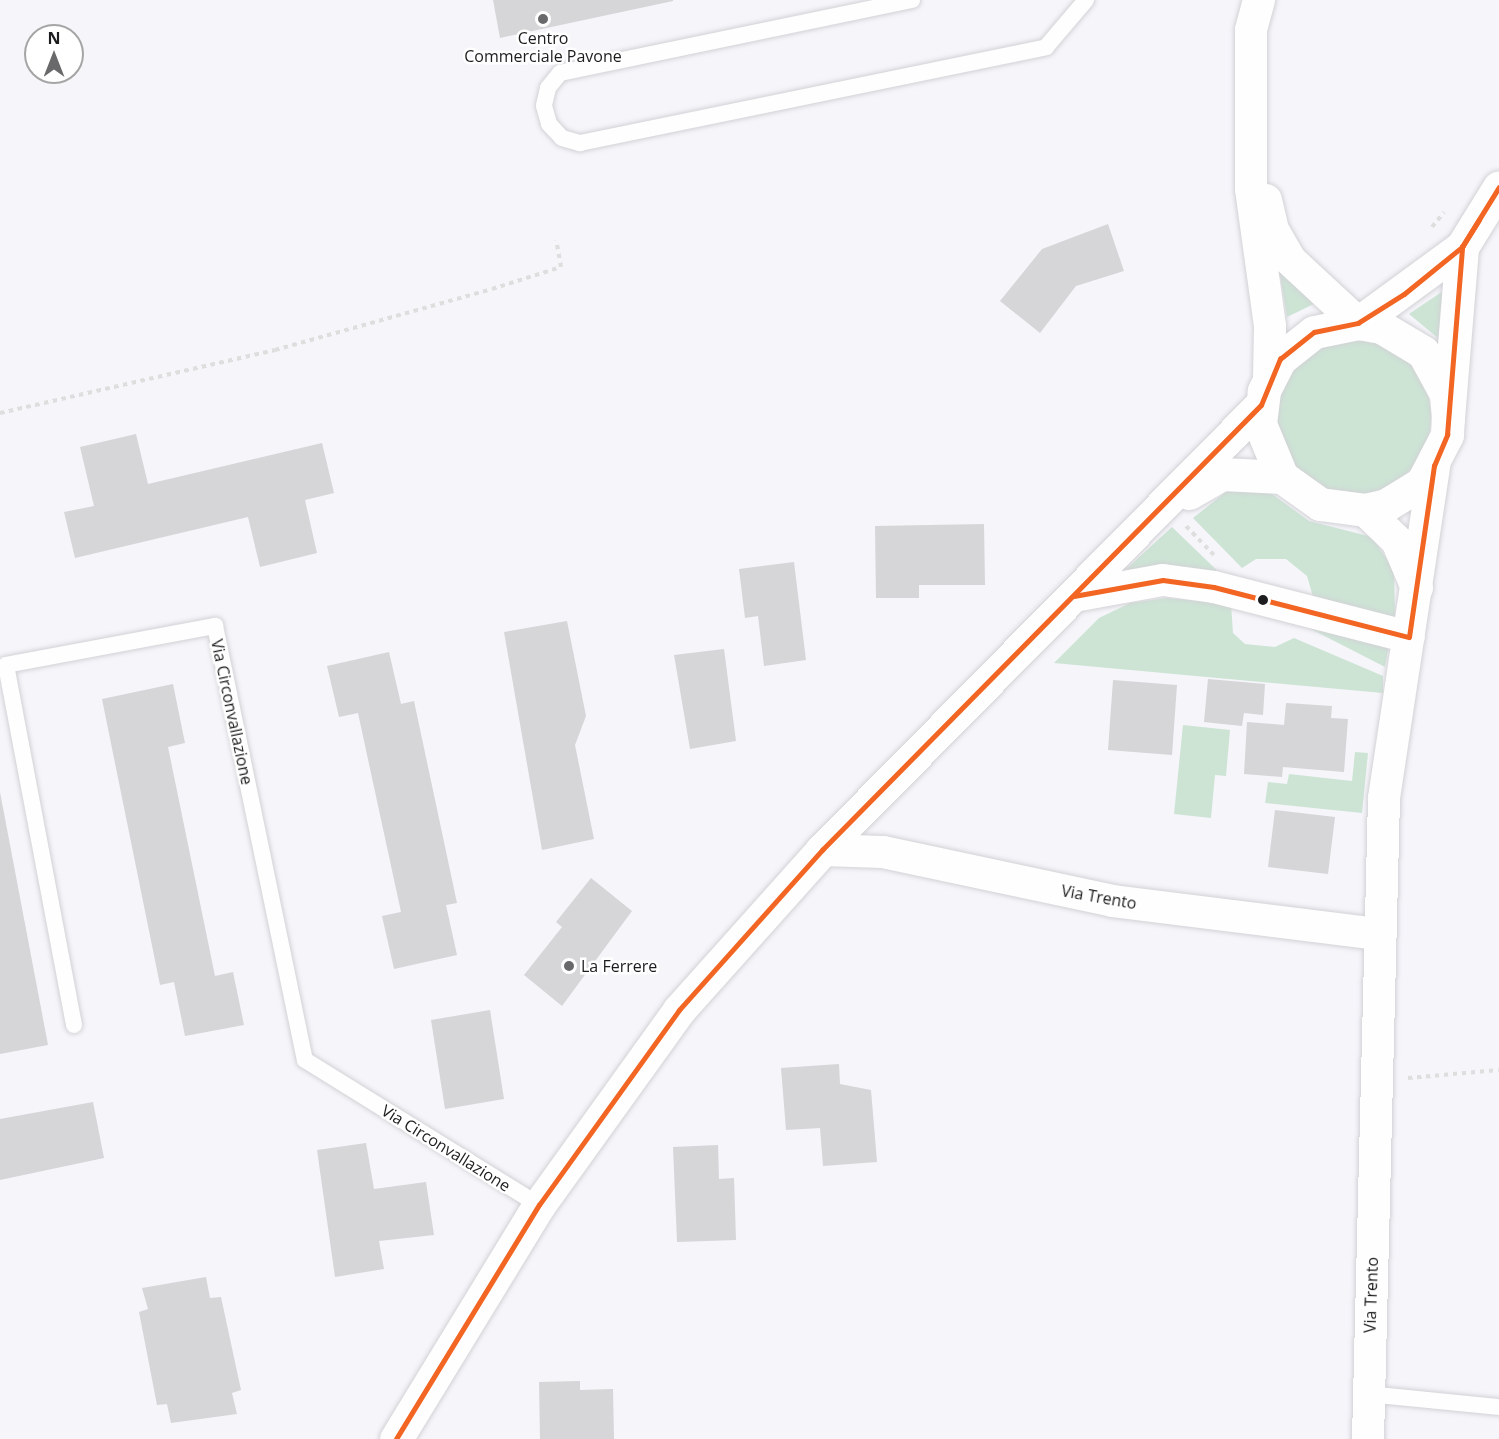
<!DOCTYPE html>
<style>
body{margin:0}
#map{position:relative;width:1499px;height:1439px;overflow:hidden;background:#f5f5fa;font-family:"Open Sans",sans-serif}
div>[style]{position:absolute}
.green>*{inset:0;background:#cde4d5}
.round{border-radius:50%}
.building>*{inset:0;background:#d6d6d9}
.path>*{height:4px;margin-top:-2px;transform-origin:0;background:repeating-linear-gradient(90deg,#dededf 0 4.5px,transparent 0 9px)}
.roads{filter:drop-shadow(0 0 2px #d2d2d6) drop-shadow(0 0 2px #d2d2d6)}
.service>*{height:16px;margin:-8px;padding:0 8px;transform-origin:8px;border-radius:8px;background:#fefefe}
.minor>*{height:32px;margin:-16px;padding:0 16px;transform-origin:16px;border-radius:16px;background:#fefefe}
.secondary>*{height:33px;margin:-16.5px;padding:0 16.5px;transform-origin:16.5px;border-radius:16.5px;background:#fefefe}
.bus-1>*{height:4.5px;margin:-2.25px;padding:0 2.25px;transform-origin:2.25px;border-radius:2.25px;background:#f26522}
.dots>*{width:16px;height:16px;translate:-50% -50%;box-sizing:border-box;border:3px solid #fff;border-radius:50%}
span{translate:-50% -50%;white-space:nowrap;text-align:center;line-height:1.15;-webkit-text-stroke:5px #fff;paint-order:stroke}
.poi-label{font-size:16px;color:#1d1d1f}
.left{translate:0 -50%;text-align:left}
.street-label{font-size:16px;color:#1d1d1f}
.north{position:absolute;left:24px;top:24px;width:60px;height:60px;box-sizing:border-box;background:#fff;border:2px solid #a5a5a5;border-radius:50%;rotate:0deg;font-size:16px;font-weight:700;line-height:24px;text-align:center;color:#1d1d1f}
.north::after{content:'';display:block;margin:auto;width:21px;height:27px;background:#69696c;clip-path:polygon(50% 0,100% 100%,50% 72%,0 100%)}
</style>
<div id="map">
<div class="green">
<i style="clip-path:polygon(1279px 267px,1320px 301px,1287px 317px)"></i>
<i style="clip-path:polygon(1446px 289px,1439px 339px,1409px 314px)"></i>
<i class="round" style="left:1277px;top:340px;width:154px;height:154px"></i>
<i style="clip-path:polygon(1231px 488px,1264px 488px,1309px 521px,1372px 537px,1394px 570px,1395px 619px,1314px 600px,1307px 576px,1286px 559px,1256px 559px,1242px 568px,1193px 518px)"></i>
<i style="clip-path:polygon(1172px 527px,1226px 579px,1123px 572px)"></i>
<i style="clip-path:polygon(1166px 598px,1231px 604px,1233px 633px,1245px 644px,1275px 647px,1294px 638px,1383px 676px,1383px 693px,1054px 663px,1099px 618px,1130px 603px)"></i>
<i style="clip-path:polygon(1305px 626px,1389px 644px,1385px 667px)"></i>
<i style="clip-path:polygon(1183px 725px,1230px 730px,1226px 776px,1215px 775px,1211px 818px,1174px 814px)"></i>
<i style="clip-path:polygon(1355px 752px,1368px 753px,1362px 813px,1265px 803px,1268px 782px,1287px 784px,1289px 774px,1352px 781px)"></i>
</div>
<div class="building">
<i style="clip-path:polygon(493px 0,673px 0,673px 1px,500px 38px)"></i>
<i style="clip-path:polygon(1108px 224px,1124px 271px,1076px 286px,1040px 333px,1000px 301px,1042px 249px)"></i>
<i style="clip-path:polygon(136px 434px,148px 484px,322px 443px,334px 493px,305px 500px,317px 553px,260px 567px,248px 517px,75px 558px,64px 512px,94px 506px,80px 447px)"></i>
<i style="clip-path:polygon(984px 524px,985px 585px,919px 585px,919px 598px,876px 598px,875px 526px)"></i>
<i style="clip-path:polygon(794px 562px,806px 660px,764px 666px,758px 616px,745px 618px,739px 569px)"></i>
<i style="clip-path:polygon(567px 621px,586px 716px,575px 745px,594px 839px,542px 850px,504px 632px)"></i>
<i style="clip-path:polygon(724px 649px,736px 741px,690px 749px,674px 655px)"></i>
<i style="clip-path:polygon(389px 652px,401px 704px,414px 701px,457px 903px,446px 905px,457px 955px,394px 969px,382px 916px,401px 912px,358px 713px,339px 717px,327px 666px)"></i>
<i style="clip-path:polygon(1208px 679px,1265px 684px,1263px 715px,1244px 713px,1242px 726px,1204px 722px)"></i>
<i style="clip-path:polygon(1113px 680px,1177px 685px,1172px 755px,1108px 750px)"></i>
<i style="clip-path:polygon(173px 684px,185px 743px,168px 747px,215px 976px,233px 972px,244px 1025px,185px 1036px,174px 982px,160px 985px,102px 699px)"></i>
<i style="clip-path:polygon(1286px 703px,1332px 706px,1331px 718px,1348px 719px,1344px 772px,1283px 767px,1282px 777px,1244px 774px,1247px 722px,1284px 725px)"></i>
<i style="clip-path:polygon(0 792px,48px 1045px,0 1054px)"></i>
<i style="clip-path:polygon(1275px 810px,1335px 817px,1328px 874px,1268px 867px)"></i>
<i style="clip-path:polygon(591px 878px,632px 911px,562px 1006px,524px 975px,562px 927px,556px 922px)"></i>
<i style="clip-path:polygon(490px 1010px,504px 1099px,445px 1109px,431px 1020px)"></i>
<i style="clip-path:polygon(839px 1064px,840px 1084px,871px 1090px,877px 1162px,823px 1166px,820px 1128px,786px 1130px,781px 1068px)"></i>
<i style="clip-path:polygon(93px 1102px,104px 1158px,0 1180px,0 1119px)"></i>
<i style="clip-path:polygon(366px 1143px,374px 1189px,426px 1182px,434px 1235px,379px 1241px,384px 1269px,335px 1277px,317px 1150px)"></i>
<i style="clip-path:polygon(718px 1145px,719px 1179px,734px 1178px,736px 1240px,677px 1242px,673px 1147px)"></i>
<i style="clip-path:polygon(206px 1277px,210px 1298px,221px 1297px,241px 1390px,232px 1393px,237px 1414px,171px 1423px,167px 1404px,157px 1405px,139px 1312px,148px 1309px,142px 1288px)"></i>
<i style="clip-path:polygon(580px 1381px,580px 1390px,613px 1389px,614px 1439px,540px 1439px,539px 1382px)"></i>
</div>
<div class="path">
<i style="left:1432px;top:227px;width:19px;rotate:-51deg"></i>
<i style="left:0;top:413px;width:282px;rotate:-12.9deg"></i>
<i style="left:275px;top:350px;width:225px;rotate:-15.7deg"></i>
<i style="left:492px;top:289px;width:72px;rotate:-17.7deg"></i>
<i style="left:561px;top:267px;width:27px;rotate:-100deg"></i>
<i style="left:1186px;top:526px;width:40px;rotate:46deg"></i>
<i style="left:1408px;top:1078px;width:91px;rotate:-5deg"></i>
</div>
<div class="roads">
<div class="service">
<i style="left:912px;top:0;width:359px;rotate:168.3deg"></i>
<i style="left:560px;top:73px;width:19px;rotate:129deg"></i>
<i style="left:548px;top:88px;width:18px;rotate:103deg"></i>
<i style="left:544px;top:106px;width:19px;rotate:74deg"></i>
<i style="left:549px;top:124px;width:19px;rotate:47deg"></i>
<i style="left:562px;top:138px;width:19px;rotate:16deg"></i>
<i style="left:580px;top:143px;width:476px;rotate:-11.6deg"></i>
<i style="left:1046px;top:47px;width:62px;rotate:-49.6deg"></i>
<i style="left:74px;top:1025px;width:366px;rotate:-100.7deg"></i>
<i style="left:6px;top:665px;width:213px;rotate:-10.6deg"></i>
<i style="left:215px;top:626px;width:443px;rotate:78.3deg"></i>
<i style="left:305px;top:1060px;width:275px;rotate:31.8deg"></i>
<i style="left:1368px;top:1394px;width:132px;rotate:5.7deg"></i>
</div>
<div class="minor">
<i style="left:1259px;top:0;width:31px;rotate:105deg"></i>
<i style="left:1251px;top:30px;width:159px;rotate:90deg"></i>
<i style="left:1251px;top:189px;width:138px;rotate:82.1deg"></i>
<i style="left:1270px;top:326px;width:51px;rotate:91.1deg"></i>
<i style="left:1266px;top:200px;width:31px;rotate:77deg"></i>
<i style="left:1273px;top:230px;width:34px;rotate:60deg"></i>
<i style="left:1290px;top:260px;width:93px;rotate:42.8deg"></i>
<i style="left:1365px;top:510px;width:45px;rotate:44.1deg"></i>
<i style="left:1397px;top:541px;width:51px;rotate:66.9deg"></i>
<i style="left:1074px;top:596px;width:90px;rotate:-10.2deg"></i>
<i style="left:1163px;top:580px;width:51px;rotate:7.8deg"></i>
<i style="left:1214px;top:587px;width:201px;rotate:14.4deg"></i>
<i style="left:822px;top:850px;width:61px;rotate:1.9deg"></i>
<i style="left:883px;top:852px;width:235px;rotate:12deg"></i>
<i style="left:1113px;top:901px;width:268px;rotate:7.1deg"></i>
<i style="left:1368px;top:1439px;width:641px;rotate:-88.57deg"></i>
<i style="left:1384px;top:798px;width:336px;rotate:-81.4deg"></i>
</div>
<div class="secondary">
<i style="left:1358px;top:323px;width:129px;rotate:-36.2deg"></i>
<i style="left:1462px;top:247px;width:70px;rotate:-58.3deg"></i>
<i style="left:1448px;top:418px;width:24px;rotate:-95deg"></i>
<i style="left:1446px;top:394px;width:48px;rotate:-118.7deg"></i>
<i style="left:1423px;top:352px;width:49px;rotate:-149.2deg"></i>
<i style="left:1381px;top:327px;width:23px;rotate:-170deg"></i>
<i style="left:1358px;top:323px;width:45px;rotate:168.4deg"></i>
<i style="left:1314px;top:332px;width:43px;rotate:141.5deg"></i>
<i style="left:1280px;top:359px;width:36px;rotate:117deg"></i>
<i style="left:1264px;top:391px;width:33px;rotate:97deg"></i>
<i style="left:1260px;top:424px;width:57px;rotate:67.5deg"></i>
<i style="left:1282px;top:477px;width:47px;rotate:35.4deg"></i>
<i style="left:1320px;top:504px;width:45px;rotate:7.6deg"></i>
<i style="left:1365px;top:510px;width:22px;rotate:-13deg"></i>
<i style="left:1386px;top:505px;width:42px;rotate:-31.4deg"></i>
<i style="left:1422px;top:483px;width:54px;rotate:-62.5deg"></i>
<i style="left:1447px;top:435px;width:17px;rotate:-87deg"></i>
<i style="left:1448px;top:418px;width:172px;rotate:-85.3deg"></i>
<i style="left:1189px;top:493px;width:38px;rotate:-30deg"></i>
<i style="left:1222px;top:474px;width:60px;rotate:2.9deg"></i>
<i style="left:396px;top:1439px;width:274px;rotate:-58.6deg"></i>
<i style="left:539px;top:1205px;width:240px;rotate:-54.3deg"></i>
<i style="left:679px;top:1010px;width:215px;rotate:-48.2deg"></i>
<i style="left:822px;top:850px;width:625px;rotate:-45.39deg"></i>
</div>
</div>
<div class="bus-1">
<i style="left:1074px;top:596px;width:90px;rotate:-10.2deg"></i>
<i style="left:1163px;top:580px;width:51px;rotate:7.8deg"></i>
<i style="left:1214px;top:587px;width:201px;rotate:14.4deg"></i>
<i style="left:1409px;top:637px;width:173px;rotate:-81.7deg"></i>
<i style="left:1434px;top:466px;width:34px;rotate:-67deg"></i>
<i style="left:1447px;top:435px;width:189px;rotate:-85.4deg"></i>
<i style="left:1462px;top:247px;width:32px;rotate:-58deg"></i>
<i style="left:396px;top:1439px;width:274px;rotate:-58.6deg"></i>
<i style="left:539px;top:1205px;width:240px;rotate:-54.3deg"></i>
<i style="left:679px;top:1010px;width:215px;rotate:-48.2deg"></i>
<i style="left:822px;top:850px;width:625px;rotate:-45.39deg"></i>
<i style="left:1261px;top:405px;width:50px;rotate:-67.6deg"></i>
<i style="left:1280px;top:359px;width:43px;rotate:-38.5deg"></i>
<i style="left:1314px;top:332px;width:45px;rotate:-11.6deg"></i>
<i style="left:1358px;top:323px;width:54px;rotate:-32.2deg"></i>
<i style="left:1404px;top:294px;width:75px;rotate:-39deg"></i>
<i style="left:1462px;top:247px;width:70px;rotate:-58.3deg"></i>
</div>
<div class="dots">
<i style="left:543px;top:19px;background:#69696c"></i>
<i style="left:1263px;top:600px;background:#1d1d1f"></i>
<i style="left:569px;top:966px;background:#69696c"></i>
</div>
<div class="poi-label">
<span style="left:543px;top:47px">Centro<br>Commerciale Pavone</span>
<span class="left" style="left:581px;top:966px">La Ferrere</span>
</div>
<div class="street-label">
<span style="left:232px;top:712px;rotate:78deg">Via Circonvallazione</span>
<span style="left:1099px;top:897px;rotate:10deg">Via Trento</span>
<span style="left:446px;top:1148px;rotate:32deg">Via Circonvallazione</span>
<span style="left:1371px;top:1295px;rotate:-88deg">Via Trento</span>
</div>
<div class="north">N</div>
</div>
